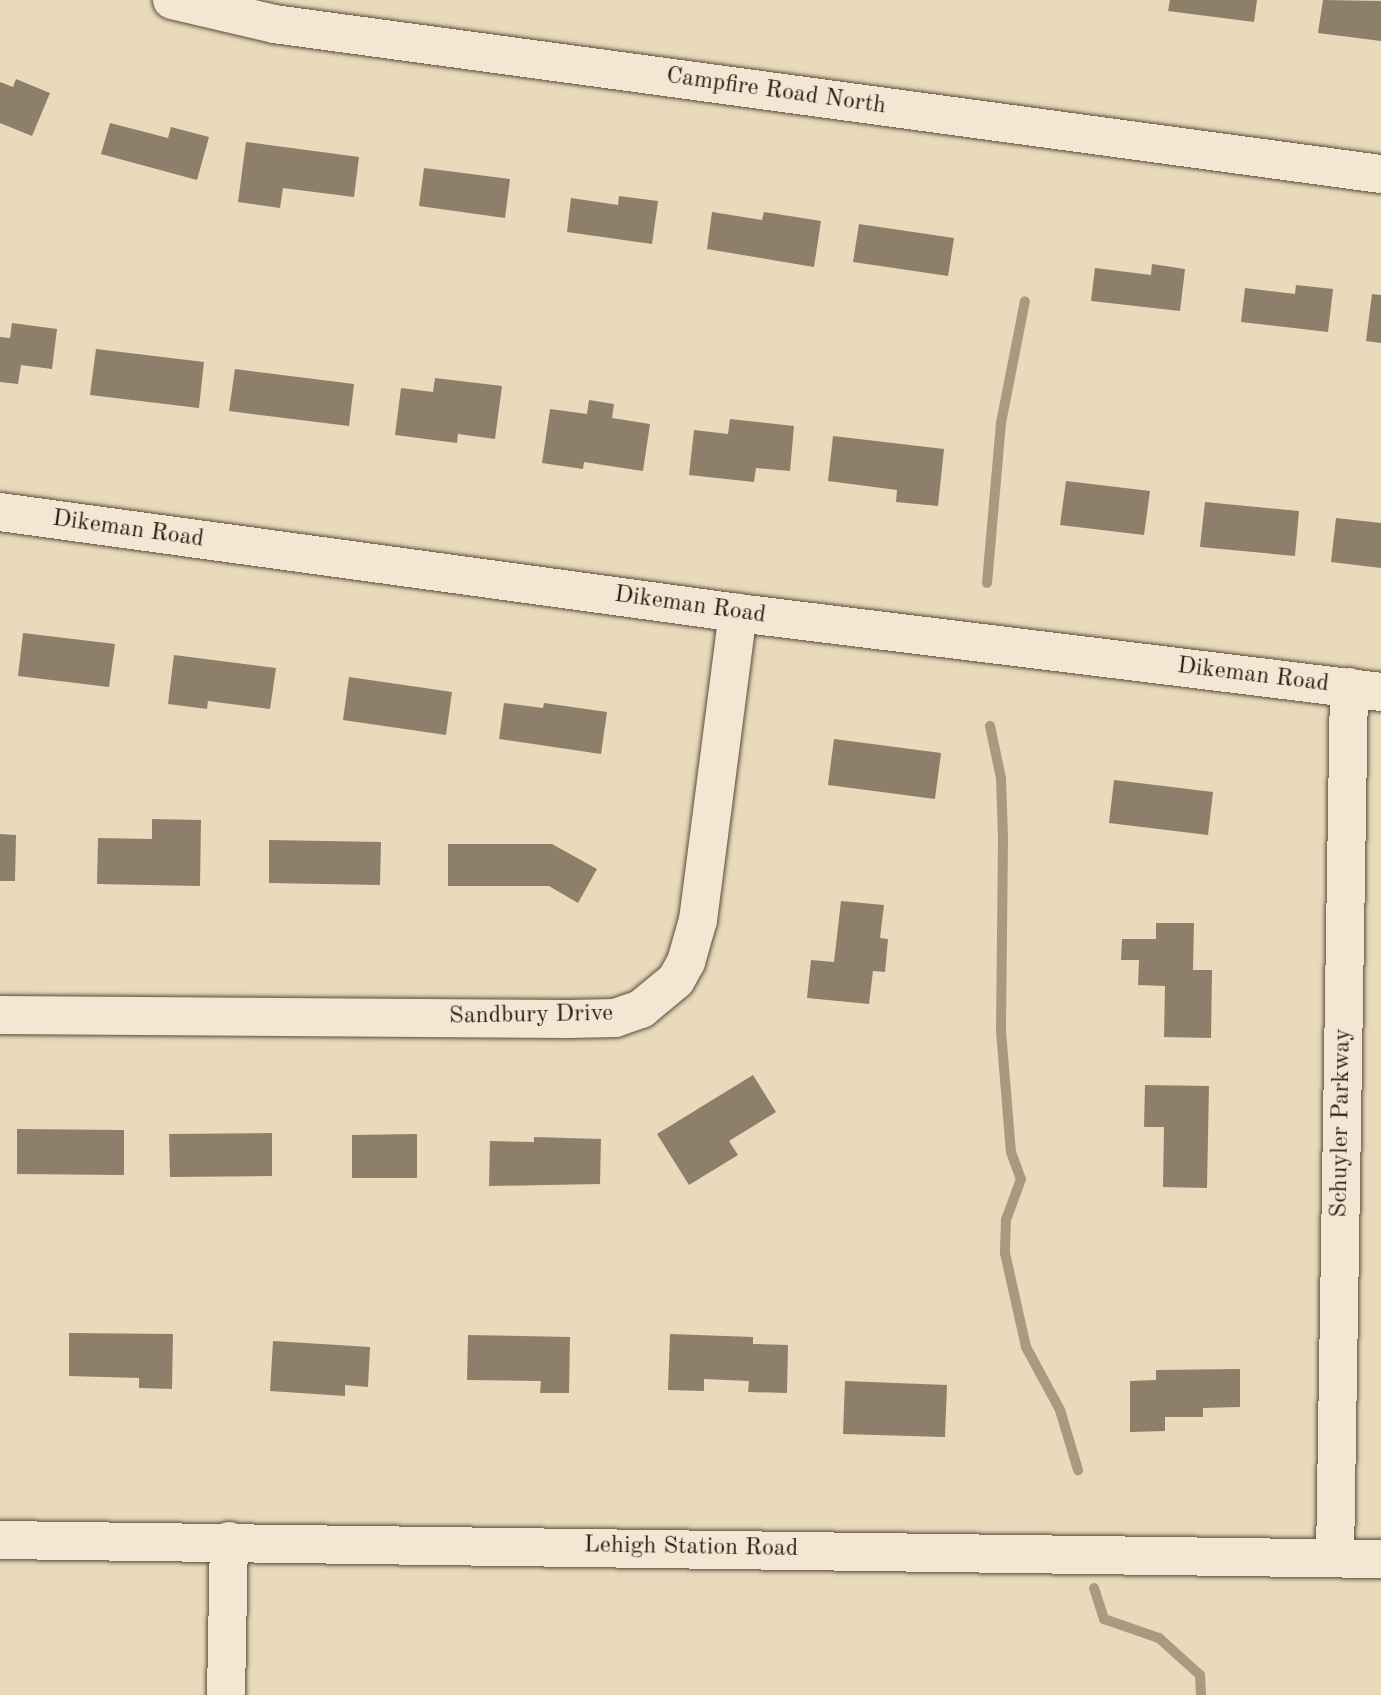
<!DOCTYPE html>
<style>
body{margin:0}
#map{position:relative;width:1381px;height:1695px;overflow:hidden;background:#e9dabb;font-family:"Old Standard TT",serif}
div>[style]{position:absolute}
.stream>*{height:10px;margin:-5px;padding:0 5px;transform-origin:5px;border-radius:5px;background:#a89981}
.building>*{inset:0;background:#8d7f69}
.roads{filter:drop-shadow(0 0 2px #594c3b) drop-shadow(0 0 2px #594c3b)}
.street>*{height:38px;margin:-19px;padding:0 19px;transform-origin:19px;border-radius:19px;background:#f1e7d3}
.secondary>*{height:38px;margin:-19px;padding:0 19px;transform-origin:19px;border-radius:19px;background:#f1e7d3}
span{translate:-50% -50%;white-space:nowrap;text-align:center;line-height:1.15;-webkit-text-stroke:5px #f1e7d3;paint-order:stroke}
.street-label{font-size:24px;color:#291c10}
</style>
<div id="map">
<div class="stream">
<i style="left:987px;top:583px;width:161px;rotate:-85deg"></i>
<i style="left:1001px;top:423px;width:124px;rotate:-78.9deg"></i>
<i style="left:990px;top:726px;width:53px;rotate:78.1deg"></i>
<i style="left:1001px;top:778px;width:61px;rotate:88.1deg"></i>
<i style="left:1003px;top:839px;width:192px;rotate:90.6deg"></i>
<i style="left:1001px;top:1031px;width:121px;rotate:85.3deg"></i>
<i style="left:1011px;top:1152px;width:29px;rotate:70deg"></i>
<i style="left:1021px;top:1179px;width:44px;rotate:110.1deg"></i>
<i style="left:1006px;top:1220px;width:33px;rotate:92deg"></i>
<i style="left:1005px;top:1253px;width:96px;rotate:77.4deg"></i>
<i style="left:1026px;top:1347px;width:72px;rotate:61.6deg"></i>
<i style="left:1060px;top:1410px;width:63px;rotate:73.3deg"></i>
<i style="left:1094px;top:1588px;width:33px;rotate:72deg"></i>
<i style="left:1104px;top:1619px;width:58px;rotate:19.1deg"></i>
<i style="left:1159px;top:1638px;width:55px;rotate:42.1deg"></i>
<i style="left:1200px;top:1675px;width:20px;rotate:87deg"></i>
</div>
<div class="building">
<i style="clip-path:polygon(1170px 0,1257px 0,1254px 22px,1168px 11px)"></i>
<i style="clip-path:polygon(1323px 0,1381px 1px,1381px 41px,1318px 33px)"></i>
<i style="clip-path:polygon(16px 79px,50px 93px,32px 136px,0 123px,0 82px,13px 87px)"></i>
<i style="clip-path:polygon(110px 123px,168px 138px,171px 127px,209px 137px,197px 180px,101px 154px)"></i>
<i style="clip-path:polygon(246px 142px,359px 157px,354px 197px,283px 188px,280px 208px,238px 202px)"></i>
<i style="clip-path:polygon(424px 168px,510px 179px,505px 218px,419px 206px)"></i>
<i style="clip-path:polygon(619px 196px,658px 201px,652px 244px,567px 232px,571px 198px,618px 205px)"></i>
<i style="clip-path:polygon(712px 212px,762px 220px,764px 212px,821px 221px,814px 267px,707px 249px)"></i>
<i style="clip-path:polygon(859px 224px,954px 238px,948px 276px,853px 262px)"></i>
<i style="clip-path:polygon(1152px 264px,1185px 269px,1180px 311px,1091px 301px,1095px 268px,1151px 275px)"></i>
<i style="clip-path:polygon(1296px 285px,1333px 289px,1328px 332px,1241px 322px,1245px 288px,1295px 294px)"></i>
<i style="clip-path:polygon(1372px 294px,1381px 295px,1381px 343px,1366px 341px)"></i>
<i style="clip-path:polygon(12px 323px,57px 329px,52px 369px,21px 365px,18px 384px,0 382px,0 337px,10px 338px)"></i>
<i style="clip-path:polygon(96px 349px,204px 362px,199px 408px,90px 395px)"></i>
<i style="clip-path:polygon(235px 369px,354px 384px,349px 426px,229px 411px)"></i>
<i style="clip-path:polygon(435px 378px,502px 386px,495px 439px,458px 434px,457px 443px,395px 435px,401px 388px,433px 392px)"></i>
<i style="clip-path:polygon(589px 400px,614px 404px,612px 418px,650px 424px,643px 471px,584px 462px,583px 469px,542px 463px,550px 409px,587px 414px)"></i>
<i style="clip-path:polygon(730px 419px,794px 426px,790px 471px,756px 468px,754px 482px,689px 475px,694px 430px,728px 434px)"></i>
<i style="clip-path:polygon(833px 436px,944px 449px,938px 506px,896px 502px,897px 490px,828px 481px)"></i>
<i style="clip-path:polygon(1066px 481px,1150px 491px,1144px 535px,1060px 525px)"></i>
<i style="clip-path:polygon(1205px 502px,1299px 511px,1295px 556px,1200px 547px)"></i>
<i style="clip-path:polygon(1336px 518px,1381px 523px,1381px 568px,1331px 562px)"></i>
<i style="clip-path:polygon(23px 633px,115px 644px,109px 687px,18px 676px)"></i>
<i style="clip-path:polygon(174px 655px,276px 668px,270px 709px,208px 701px,207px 709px,168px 704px)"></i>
<i style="clip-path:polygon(349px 677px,452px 692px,446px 735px,343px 720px)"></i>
<i style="clip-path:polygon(504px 703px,543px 708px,544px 703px,607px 712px,601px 754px,499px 739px)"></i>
<i style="clip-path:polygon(834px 739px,941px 753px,935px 799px,828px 785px)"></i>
<i style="clip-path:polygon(1114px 780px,1213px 792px,1208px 835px,1109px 823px)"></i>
<i style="clip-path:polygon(152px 819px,201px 820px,200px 886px,97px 884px,98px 838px,152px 839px)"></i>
<i style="clip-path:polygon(0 834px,16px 835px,15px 881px,0 881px)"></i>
<i style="clip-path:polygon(269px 840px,381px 842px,380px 885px,269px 883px)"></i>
<i style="clip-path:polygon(448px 844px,552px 844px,597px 869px,578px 903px,549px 886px,448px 886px)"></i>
<i style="clip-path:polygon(841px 901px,884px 905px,880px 938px,888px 939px,885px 972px,873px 971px,869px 1004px,807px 998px,811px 960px,834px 962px)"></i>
<i style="clip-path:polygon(1156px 923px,1194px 923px,1193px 970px,1212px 970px,1211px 1038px,1164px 1037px,1165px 986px,1138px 985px,1139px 960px,1121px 960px,1122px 939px,1156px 939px)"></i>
<i style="clip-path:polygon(753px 1075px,776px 1112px,729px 1141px,738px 1155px,689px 1185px,657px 1134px)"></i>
<i style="clip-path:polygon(1145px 1085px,1209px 1086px,1207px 1188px,1163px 1187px,1164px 1127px,1144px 1127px)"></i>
<i style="clip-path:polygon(17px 1129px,124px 1130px,124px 1175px,17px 1174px)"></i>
<i style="clip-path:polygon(272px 1133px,272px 1176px,170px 1177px,169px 1134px)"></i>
<i style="clip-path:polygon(417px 1134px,417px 1178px,352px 1178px,352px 1135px)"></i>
<i style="clip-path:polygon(534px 1137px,601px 1139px,600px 1184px,489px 1186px,490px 1141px,534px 1142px)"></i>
<i style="clip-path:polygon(69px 1333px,173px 1334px,172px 1389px,139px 1388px,139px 1378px,69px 1376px)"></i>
<i style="clip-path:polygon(670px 1334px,753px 1337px,753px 1344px,788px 1345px,787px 1393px,748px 1392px,749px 1381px,704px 1379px,704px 1391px,668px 1390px)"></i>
<i style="clip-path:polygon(468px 1335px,570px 1337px,569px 1393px,540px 1393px,541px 1381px,467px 1380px)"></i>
<i style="clip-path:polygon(273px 1341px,370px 1347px,368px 1387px,345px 1385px,345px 1396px,270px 1391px)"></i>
<i style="clip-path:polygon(1240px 1369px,1240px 1407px,1203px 1408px,1203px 1417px,1165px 1417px,1165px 1431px,1130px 1432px,1130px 1381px,1156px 1380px,1156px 1370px)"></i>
<i style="clip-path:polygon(845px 1381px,947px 1385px,945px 1437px,843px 1434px)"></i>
</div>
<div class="roads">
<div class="street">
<i style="left:172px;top:0;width:105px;rotate:13.2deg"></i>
<i style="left:274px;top:24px;width:1117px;rotate:7.72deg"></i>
<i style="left:0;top:512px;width:745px;rotate:7.79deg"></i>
<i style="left:738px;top:613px;width:648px;rotate:7deg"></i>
<i style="left:0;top:1015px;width:569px;rotate:0.4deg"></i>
<i style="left:569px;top:1019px;width:46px;rotate:-1.2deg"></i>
<i style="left:615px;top:1018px;width:28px;rotate:-19deg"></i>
<i style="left:641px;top:1009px;width:45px;rotate:-39.6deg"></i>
<i style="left:676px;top:980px;width:21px;rotate:-61deg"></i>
<i style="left:686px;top:962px;width:44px;rotate:-74.1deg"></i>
<i style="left:698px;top:920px;width:310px;rotate:-82.6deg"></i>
<i style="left:1335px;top:1558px;width:871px;rotate:-89.08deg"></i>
<i style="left:226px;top:1695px;width:154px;rotate:-88.9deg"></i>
</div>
<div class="secondary">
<i style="left:0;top:1540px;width:1381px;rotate:0.79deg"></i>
</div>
</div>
<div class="street-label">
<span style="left:776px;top:92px;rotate:8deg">Campfire Road North</span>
<span style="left:128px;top:530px;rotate:8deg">Dikeman Road</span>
<span style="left:690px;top:606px;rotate:8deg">Dikeman Road</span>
<span style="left:1253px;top:676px;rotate:7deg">Dikeman Road</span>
<span style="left:531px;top:1016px;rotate:-1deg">Sandbury Drive</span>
<span style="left:1342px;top:1123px;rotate:-89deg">Schuyler Parkway</span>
<span style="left:691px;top:1548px;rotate:1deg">Lehigh Station Road</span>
</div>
</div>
